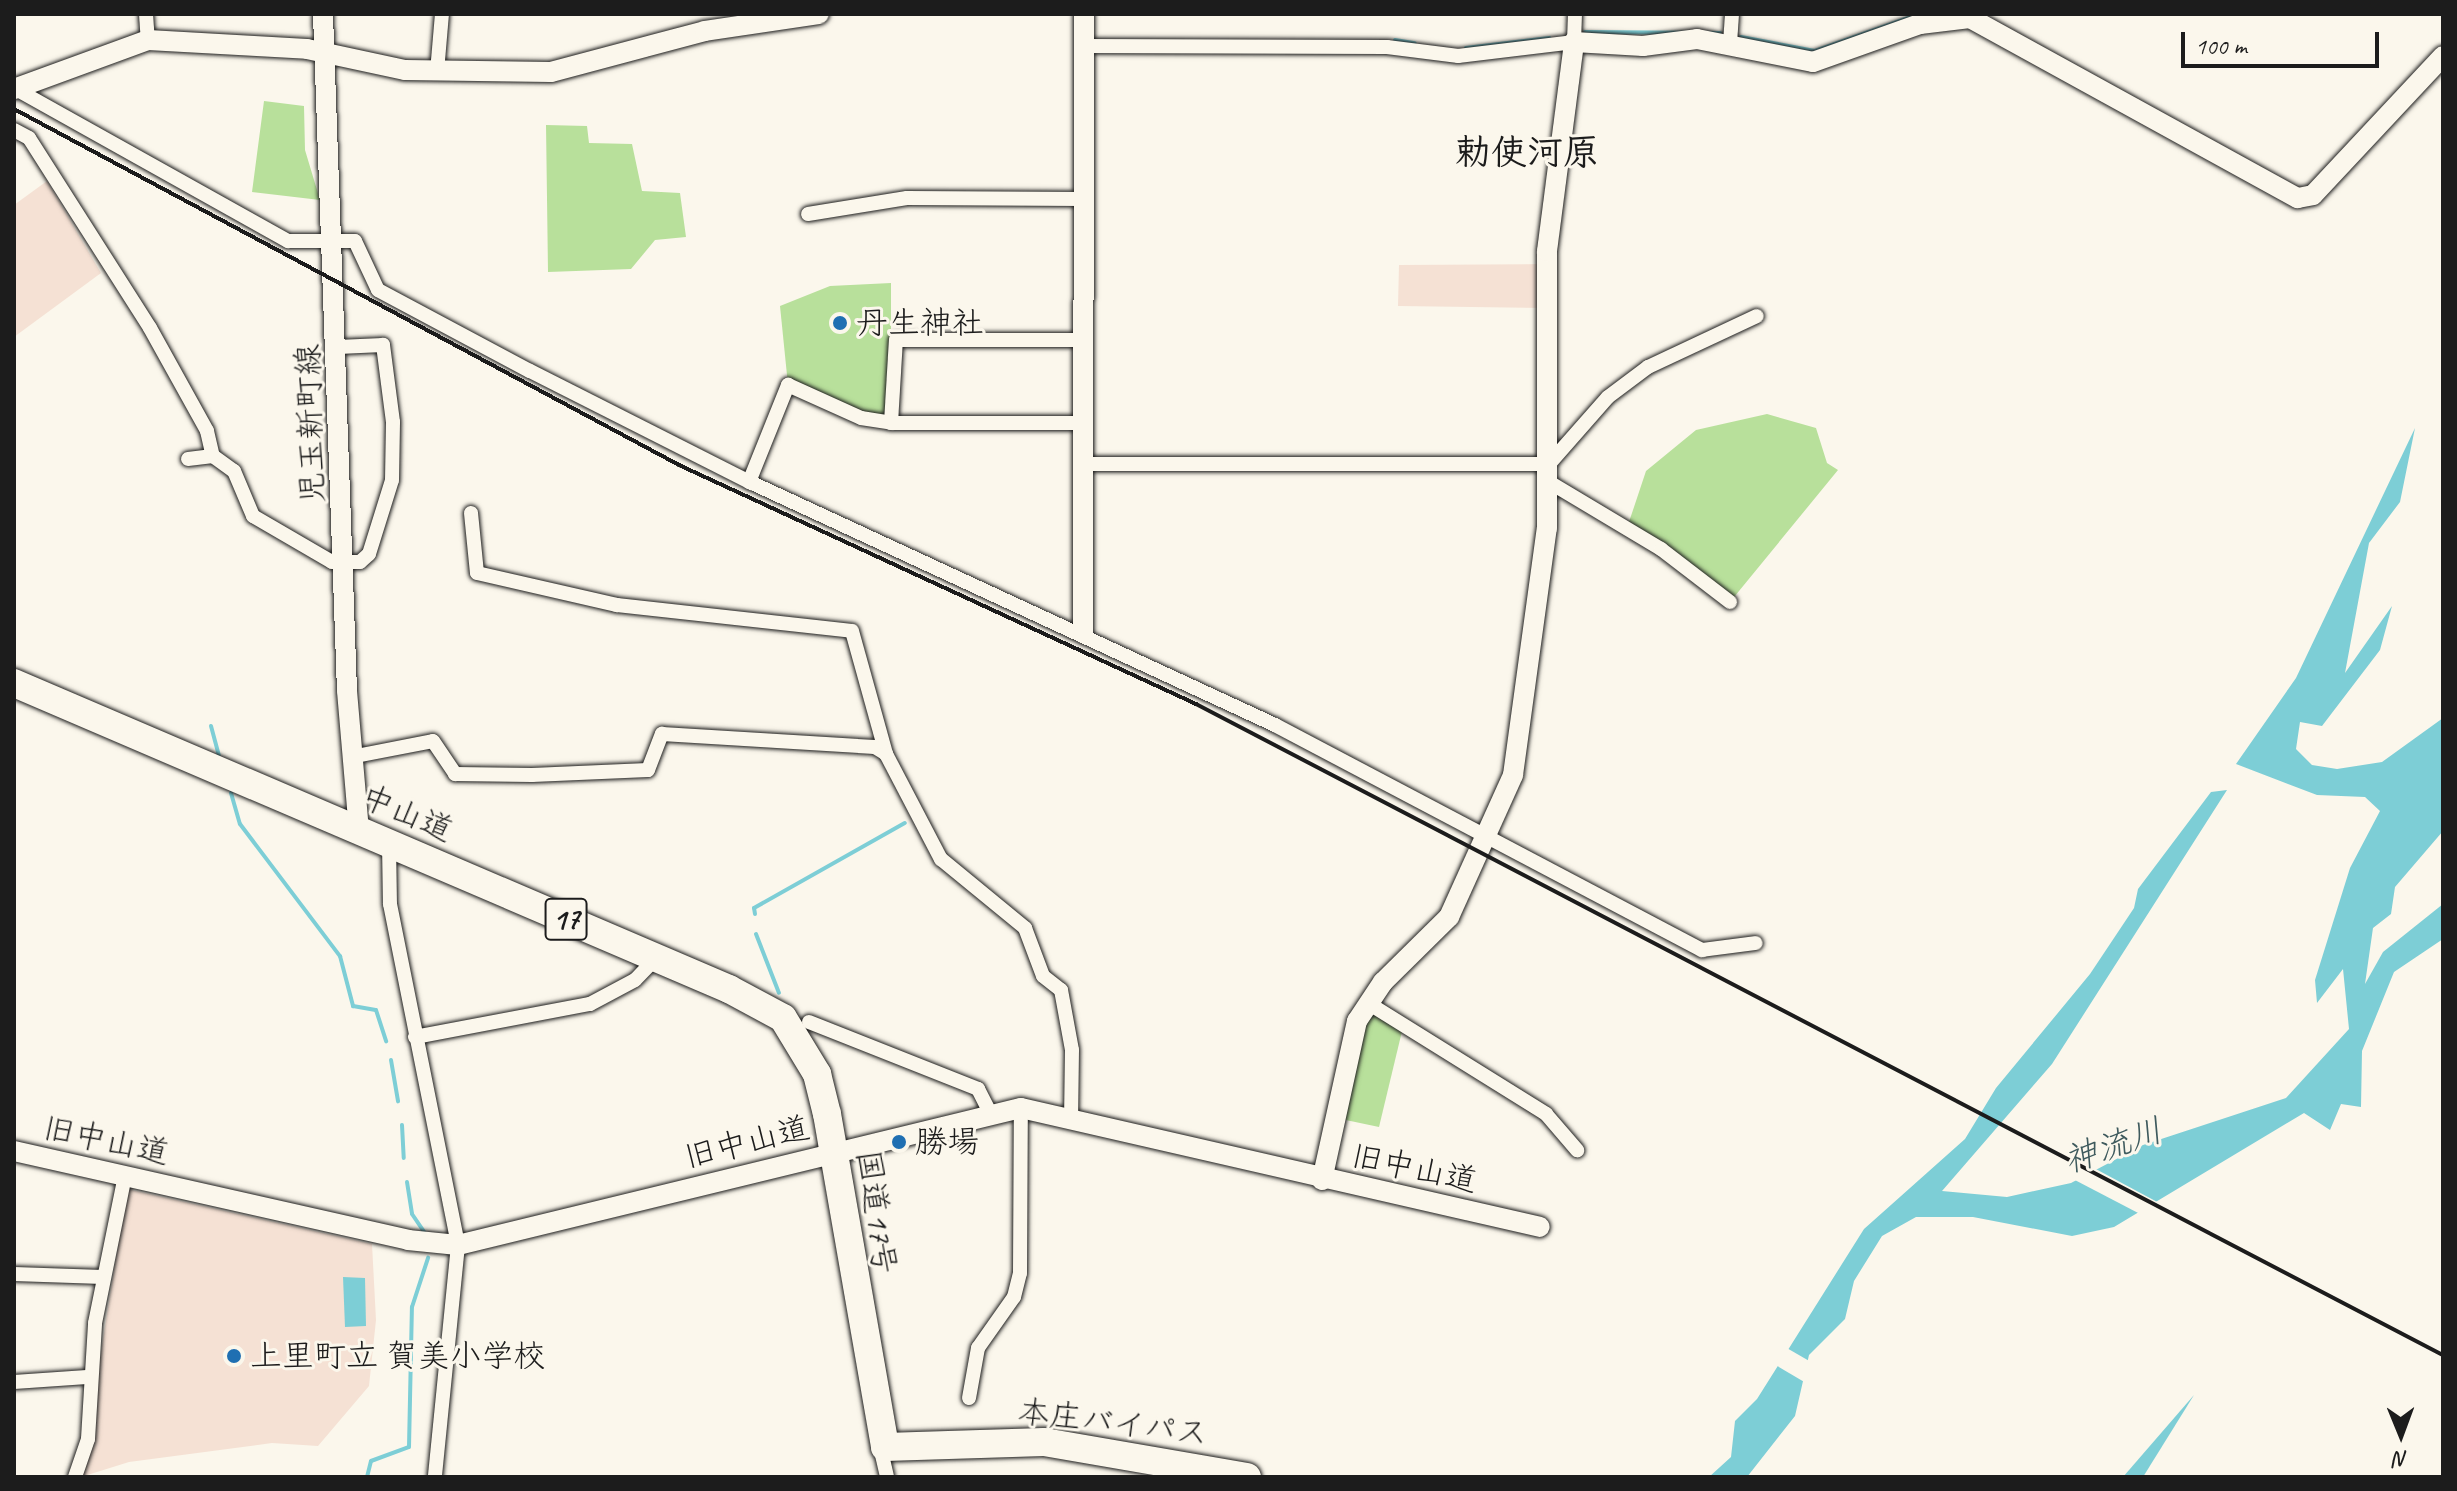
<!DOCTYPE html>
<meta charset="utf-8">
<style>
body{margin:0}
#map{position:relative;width:2457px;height:1491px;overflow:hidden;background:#fbf7ec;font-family:Caveat,"Klee One",sans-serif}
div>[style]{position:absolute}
.built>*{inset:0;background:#f5e1d4}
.green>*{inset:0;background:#b8e09b}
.water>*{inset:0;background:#7dced6}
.pier>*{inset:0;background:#fbf7ec}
.stream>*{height:4px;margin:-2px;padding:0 2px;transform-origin:2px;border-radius:2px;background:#7dced6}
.roads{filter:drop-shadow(0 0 2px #1c1c1c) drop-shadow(0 0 2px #1c1c1c)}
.street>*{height:14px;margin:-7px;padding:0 7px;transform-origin:7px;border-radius:7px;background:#fbf7ec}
.secondary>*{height:20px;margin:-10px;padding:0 10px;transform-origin:10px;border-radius:10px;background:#fbf7ec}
.highway>*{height:28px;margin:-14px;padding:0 14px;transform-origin:14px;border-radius:14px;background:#fbf7ec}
.rail>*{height:4px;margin:-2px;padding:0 2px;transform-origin:2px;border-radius:2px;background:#1c1c1c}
.dots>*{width:22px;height:22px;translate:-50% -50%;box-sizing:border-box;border:4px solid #fbf7ec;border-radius:50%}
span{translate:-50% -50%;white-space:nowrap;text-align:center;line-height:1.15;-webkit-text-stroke:6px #fbf7ec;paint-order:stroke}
.shield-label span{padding:2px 6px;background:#fbf7ec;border:2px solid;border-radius:6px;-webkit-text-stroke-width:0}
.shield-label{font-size:30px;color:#1c1c1c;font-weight:700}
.poi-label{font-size:32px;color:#1c1c1c}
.left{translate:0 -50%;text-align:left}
.street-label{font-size:32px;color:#1c1c1c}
.water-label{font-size:34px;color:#3e5a5d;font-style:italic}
.quarter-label{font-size:36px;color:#1c1c1c;font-weight:700}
.frame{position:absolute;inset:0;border:16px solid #1c1c1c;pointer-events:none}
.north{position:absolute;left:2361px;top:1395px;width:80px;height:80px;-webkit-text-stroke:6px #fbf7ec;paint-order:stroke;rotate:179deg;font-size:22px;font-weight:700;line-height:32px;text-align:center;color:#1c1c1c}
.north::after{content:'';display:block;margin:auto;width:28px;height:36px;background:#1c1c1c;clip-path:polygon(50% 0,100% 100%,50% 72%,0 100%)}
.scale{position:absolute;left:2181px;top:32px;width:198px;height:36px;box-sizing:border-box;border:4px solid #1c1c1c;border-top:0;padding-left:10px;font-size:24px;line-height:28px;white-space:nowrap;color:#1c1c1c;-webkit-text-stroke:6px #fbf7ec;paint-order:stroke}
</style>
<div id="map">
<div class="built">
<i style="clip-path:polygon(47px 181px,101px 273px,14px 337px,14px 205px)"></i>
<i style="clip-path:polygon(1546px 264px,1547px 308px,1398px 306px,1399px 265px)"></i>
<i style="clip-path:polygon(127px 1189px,372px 1244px,376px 1320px,369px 1386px,318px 1446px,272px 1443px,129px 1462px,81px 1477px)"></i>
</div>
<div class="green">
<i style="clip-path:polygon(264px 101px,304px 106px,305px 150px,320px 200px,252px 192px)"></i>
<i style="clip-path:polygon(546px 125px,587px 126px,589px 143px,632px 144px,642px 191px,680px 193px,686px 237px,655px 240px,631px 269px,548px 272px)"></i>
<i style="clip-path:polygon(891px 283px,891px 423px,788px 385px,780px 306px,830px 286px)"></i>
<i style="clip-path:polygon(1767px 414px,1816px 428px,1827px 463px,1838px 470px,1730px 602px,1627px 528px,1646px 471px,1696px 430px)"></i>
<i style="clip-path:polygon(1374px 1011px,1403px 1027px,1379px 1127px,1341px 1119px,1360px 1029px)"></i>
</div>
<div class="water">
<i style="clip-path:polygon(2415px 428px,2400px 502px,2369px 543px,2345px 673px,2392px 606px,2380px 650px,2322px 726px,2300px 722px,2296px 749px,2312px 765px,2337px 769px,2382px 762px,2443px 718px,2443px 831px,2395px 887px,2391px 914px,2373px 928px,2365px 984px,2383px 952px,2443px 904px,2443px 939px,2394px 972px,2362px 1051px,2361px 1107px,2341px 1104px,2330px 1130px,2304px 1113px,2114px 1227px,2072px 1236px,1973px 1217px,1916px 1217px,1882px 1236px,1854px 1281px,1845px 1319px,1809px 1355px,1795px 1416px,1747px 1477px,1709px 1477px,1731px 1457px,1735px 1421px,1757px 1399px,1864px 1229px,1965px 1139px,1996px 1088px,2090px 974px,2134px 908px,2138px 889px,2211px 792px,2227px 790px,2052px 1064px,1942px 1191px,2007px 1197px,2071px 1183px,2143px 1145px,2286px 1098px,2349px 1029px,2343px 969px,2317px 1003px,2315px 980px,2350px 868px,2380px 811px,2365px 797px,2317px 795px,2236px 764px,2296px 678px)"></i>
<i style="clip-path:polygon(343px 1277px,365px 1278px,366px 1326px,345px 1327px)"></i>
<i style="clip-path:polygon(2194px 1395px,2143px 1477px,2123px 1477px)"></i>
</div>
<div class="pier">
<i style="clip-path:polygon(2092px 1167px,2161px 1204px,2142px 1215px,2071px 1178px)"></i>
<i style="clip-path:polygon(1785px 1347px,1811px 1362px,1806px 1383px,1774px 1364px)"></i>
</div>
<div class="stream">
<i style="left:1585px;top:32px;width:135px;rotate:0.4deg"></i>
<i style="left:1741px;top:37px;width:75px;rotate:10.7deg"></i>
<i style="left:1815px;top:51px;width:102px;rotate:-19.5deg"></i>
<i style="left:1395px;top:40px;width:20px;rotate:9deg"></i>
<i style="left:1466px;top:48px;width:84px;rotate:-6.9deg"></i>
<i style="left:211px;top:726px;width:30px;rotate:75deg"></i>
<i style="left:231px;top:793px;width:32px;rotate:74deg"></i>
<i style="left:240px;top:824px;width:166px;rotate:52.9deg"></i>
<i style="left:340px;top:956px;width:52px;rotate:75.4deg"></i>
<i style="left:353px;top:1006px;width:23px;rotate:10deg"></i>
<i style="left:376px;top:1010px;width:33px;rotate:72deg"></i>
<i style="left:755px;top:914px;width:6px;rotate:-99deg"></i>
<i style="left:754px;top:908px;width:173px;rotate:-29.4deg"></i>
<i style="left:756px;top:934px;width:63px;rotate:68.7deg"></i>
<i style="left:391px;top:1060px;width:42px;rotate:80.3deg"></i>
<i style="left:402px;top:1125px;width:33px;rotate:87deg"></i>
<i style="left:407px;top:1182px;width:32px;rotate:81deg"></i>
<i style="left:412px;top:1214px;width:25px;rotate:56deg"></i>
<i style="left:367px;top:1477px;width:16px;rotate:-76deg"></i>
<i style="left:371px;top:1461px;width:40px;rotate:-20.2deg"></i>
<i style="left:409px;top:1447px;width:140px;rotate:-88.8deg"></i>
<i style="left:412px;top:1307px;width:52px;rotate:-71.9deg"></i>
</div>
<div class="roads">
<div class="street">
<i style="left:146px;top:14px;width:26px;rotate:86deg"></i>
<i style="left:1730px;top:43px;width:29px;rotate:-86deg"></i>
<i style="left:1083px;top:46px;width:304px;rotate:0.2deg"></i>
<i style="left:1387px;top:47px;width:72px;rotate:7.2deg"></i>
<i style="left:1458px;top:56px;width:117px;rotate:-6.9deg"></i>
<i style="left:1574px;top:42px;width:28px;rotate:-88deg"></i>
<i style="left:437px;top:72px;width:58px;rotate:-85.1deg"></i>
<i style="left:14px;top:88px;width:314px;rotate:29.2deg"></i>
<i style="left:288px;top:241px;width:67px"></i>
<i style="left:355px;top:241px;width:54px;rotate:64.9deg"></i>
<i style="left:378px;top:290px;width:172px;rotate:28.1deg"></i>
<i style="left:530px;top:371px;width:249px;rotate:26.8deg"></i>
<i style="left:752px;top:483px;width:576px;rotate:24.83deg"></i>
<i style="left:1275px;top:725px;width:483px;rotate:27.8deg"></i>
<i style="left:1702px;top:950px;width:54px;rotate:-7.4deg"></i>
<i style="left:14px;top:130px;width:17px;rotate:28deg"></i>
<i style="left:29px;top:138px;width:225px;rotate:57.5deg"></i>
<i style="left:150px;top:328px;width:118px;rotate:61deg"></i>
<i style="left:207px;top:431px;width:26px;rotate:77deg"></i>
<i style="left:213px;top:456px;width:26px;rotate:36deg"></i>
<i style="left:234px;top:471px;width:49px;rotate:67.1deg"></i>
<i style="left:253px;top:516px;width:91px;rotate:30.2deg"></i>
<i style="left:332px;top:562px;width:28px"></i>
<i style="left:360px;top:562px;width:12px;rotate:-42deg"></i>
<i style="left:369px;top:554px;width:77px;rotate:-72.7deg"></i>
<i style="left:392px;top:480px;width:58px;rotate:-89deg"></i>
<i style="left:393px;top:422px;width:78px;rotate:-97.4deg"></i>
<i style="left:383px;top:345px;width:45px;rotate:177.5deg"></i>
<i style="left:808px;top:214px;width:100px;rotate:-9.2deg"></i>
<i style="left:907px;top:198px;width:176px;rotate:0.3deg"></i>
<i style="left:891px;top:423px;width:83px;rotate:-86.6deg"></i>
<i style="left:896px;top:340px;width:187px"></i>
<i style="left:188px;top:459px;width:25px;rotate:-7deg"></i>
<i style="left:1084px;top:464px;width:465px"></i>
<i style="left:1549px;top:464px;width:89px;rotate:-48.6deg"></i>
<i style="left:1608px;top:397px;width:50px;rotate:-36.9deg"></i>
<i style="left:1648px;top:367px;width:120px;rotate:-25.1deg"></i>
<i style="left:749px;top:482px;width:105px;rotate:-68.1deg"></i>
<i style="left:788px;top:385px;width:80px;rotate:24.3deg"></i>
<i style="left:861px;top:418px;width:30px;rotate:9deg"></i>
<i style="left:891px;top:423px;width:193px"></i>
<i style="left:1549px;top:482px;width:131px;rotate:30.9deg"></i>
<i style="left:1661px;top:549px;width:87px;rotate:37.5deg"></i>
<i style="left:471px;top:513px;width:60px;rotate:84.3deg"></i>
<i style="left:477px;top:573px;width:144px;rotate:12.9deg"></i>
<i style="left:617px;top:605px;width:236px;rotate:6.3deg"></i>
<i style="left:852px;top:631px;width:128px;rotate:74.5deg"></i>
<i style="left:356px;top:756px;width:78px;rotate:-11deg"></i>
<i style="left:433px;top:741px;width:40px;rotate:56deg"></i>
<i style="left:455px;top:774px;width:77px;rotate:0.7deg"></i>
<i style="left:532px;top:775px;width:116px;rotate:-2.5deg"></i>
<i style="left:648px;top:770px;width:39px;rotate:-69deg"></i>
<i style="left:662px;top:734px;width:213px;rotate:3.5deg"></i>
<i style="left:875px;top:747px;width:13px;rotate:32deg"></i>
<i style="left:886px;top:754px;width:119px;rotate:62.4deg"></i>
<i style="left:941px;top:859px;width:109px;rotate:39.4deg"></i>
<i style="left:1025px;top:928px;width:51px;rotate:69.4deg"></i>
<i style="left:1043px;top:976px;width:23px;rotate:38deg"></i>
<i style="left:1061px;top:990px;width:61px;rotate:79.6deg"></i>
<i style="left:1072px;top:1050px;width:68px;rotate:90.8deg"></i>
<i style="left:389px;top:843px;width:61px;rotate:89.1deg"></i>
<i style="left:390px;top:904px;width:348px;rotate:78.7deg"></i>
<i style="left:458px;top:1245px;width:233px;rotate:95.7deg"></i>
<i style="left:1368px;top:1003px;width:210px;rotate:31.9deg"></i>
<i style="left:1546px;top:1114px;width:48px;rotate:49.3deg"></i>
<i style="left:809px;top:1022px;width:182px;rotate:21.6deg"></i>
<i style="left:978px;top:1089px;width:30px;rotate:63deg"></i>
<i style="left:415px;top:1037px;width:178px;rotate:-10.7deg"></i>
<i style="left:590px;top:1004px;width:51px;rotate:-28.1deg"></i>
<i style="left:635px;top:980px;width:30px;rotate:-46deg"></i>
<i style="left:14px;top:1274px;width:89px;rotate:1.9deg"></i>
<i style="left:14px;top:1382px;width:73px;rotate:-3.9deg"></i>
<i style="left:969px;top:1398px;width:51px;rotate:-79.8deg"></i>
<i style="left:978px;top:1348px;width:62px;rotate:-54.8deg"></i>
<i style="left:1014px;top:1297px;width:25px;rotate:-76deg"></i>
<i style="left:1020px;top:1273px;width:165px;rotate:-89.7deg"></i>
<i style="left:879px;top:1442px;width:36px;rotate:77deg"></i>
<i style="left:75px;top:1477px;width:40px;rotate:-71.1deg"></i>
<i style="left:88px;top:1439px;width:116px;rotate:-86.5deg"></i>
<i style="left:95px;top:1323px;width:150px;rotate:-78.5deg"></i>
</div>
<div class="secondary">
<i style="left:323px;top:14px;width:677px;rotate:87.97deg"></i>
<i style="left:347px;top:691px;width:140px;rotate:85.1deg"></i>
<i style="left:14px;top:89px;width:143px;rotate:-20.1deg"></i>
<i style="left:148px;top:40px;width:159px;rotate:3.2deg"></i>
<i style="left:307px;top:49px;width:100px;rotate:12.1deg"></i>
<i style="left:405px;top:70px;width:146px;rotate:0.8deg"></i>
<i style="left:551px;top:72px;width:159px;rotate:-14.9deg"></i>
<i style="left:705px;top:31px;width:115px;rotate:-8.5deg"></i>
<i style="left:1083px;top:633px;width:619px;rotate:-89.91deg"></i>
<i style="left:14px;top:1151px;width:404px;rotate:12.7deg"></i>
<i style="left:408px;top:1240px;width:50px;rotate:5.7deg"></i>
<i style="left:458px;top:1245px;width:579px;rotate:-13.68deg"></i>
<i style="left:1021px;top:1108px;width:532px;rotate:12.91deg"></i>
<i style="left:1322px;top:1180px;width:163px;rotate:-77.6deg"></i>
<i style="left:1357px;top:1021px;width:47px;rotate:-56.3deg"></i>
<i style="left:1383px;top:982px;width:93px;rotate:-44.6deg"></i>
<i style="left:1449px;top:917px;width:156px;rotate:-65.7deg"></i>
<i style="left:1513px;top:775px;width:249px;rotate:-82.2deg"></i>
<i style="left:1547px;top:528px;width:277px;rotate:-90deg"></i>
<i style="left:1547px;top:251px;width:211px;rotate:-82.6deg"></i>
<i style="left:1574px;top:42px;width:69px;rotate:3.3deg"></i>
<i style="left:1643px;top:46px;width:54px;rotate:-7.4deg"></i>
<i style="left:1697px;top:39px;width:118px;rotate:11.2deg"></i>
<i style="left:1813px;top:62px;width:114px;rotate:-19.6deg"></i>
<i style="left:1920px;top:24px;width:50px;rotate:-6.8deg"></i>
<i style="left:1970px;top:18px;width:374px;rotate:28.8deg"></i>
<i style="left:2298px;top:198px;width:15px;rotate:-11deg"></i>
<i style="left:2313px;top:195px;width:190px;rotate:-46.9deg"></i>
</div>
<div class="highway">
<i style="left:14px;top:683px;width:778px;rotate:23.17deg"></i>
<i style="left:729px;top:989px;width:61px;rotate:28.2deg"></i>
<i style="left:783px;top:1018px;width:66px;rotate:58.7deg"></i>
<i style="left:817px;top:1074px;width:41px;rotate:76deg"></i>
<i style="left:827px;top:1114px;width:338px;rotate:80.1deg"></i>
<i style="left:885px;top:1447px;width:159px;rotate:-1.8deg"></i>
<i style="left:1044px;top:1442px;width:206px;rotate:9.8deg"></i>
</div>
</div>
<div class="rail">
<i style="left:14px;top:109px;width:754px;rotate:28.16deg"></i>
<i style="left:679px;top:465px;width:570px;rotate:24.81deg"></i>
<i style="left:1196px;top:704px;width:1407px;rotate:27.57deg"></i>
</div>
<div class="dots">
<i style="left:840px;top:323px;background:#1f6fb2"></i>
<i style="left:899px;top:1142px;background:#1f6fb2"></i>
<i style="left:234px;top:1356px;background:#1f6fb2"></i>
</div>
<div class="shield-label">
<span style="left:566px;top:919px">17</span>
</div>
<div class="poi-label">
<span class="left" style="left:856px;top:323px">丹生神社</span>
<span class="left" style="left:915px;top:1142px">勝場</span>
<span class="left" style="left:250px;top:1356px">上里町立 賀美小学校</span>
</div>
<div class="street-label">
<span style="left:311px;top:424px;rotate:-92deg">児玉新町線</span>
<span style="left:407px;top:814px;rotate:23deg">中山道</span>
<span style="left:106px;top:1141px;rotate:12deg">旧中山道</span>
<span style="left:747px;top:1143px;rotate:-14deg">旧中山道</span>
<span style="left:1414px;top:1169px;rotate:12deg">旧中山道</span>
<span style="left:876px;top:1212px;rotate:82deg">国道17号</span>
<span style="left:1113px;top:1423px;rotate:7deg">本庄バイパス</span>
</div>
<div class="water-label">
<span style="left:2113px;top:1145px;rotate:-19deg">神流川</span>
</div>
<div class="quarter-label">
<span style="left:1527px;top:153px">勅使河原</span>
</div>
<div class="frame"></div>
<div class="north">N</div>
<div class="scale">100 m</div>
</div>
